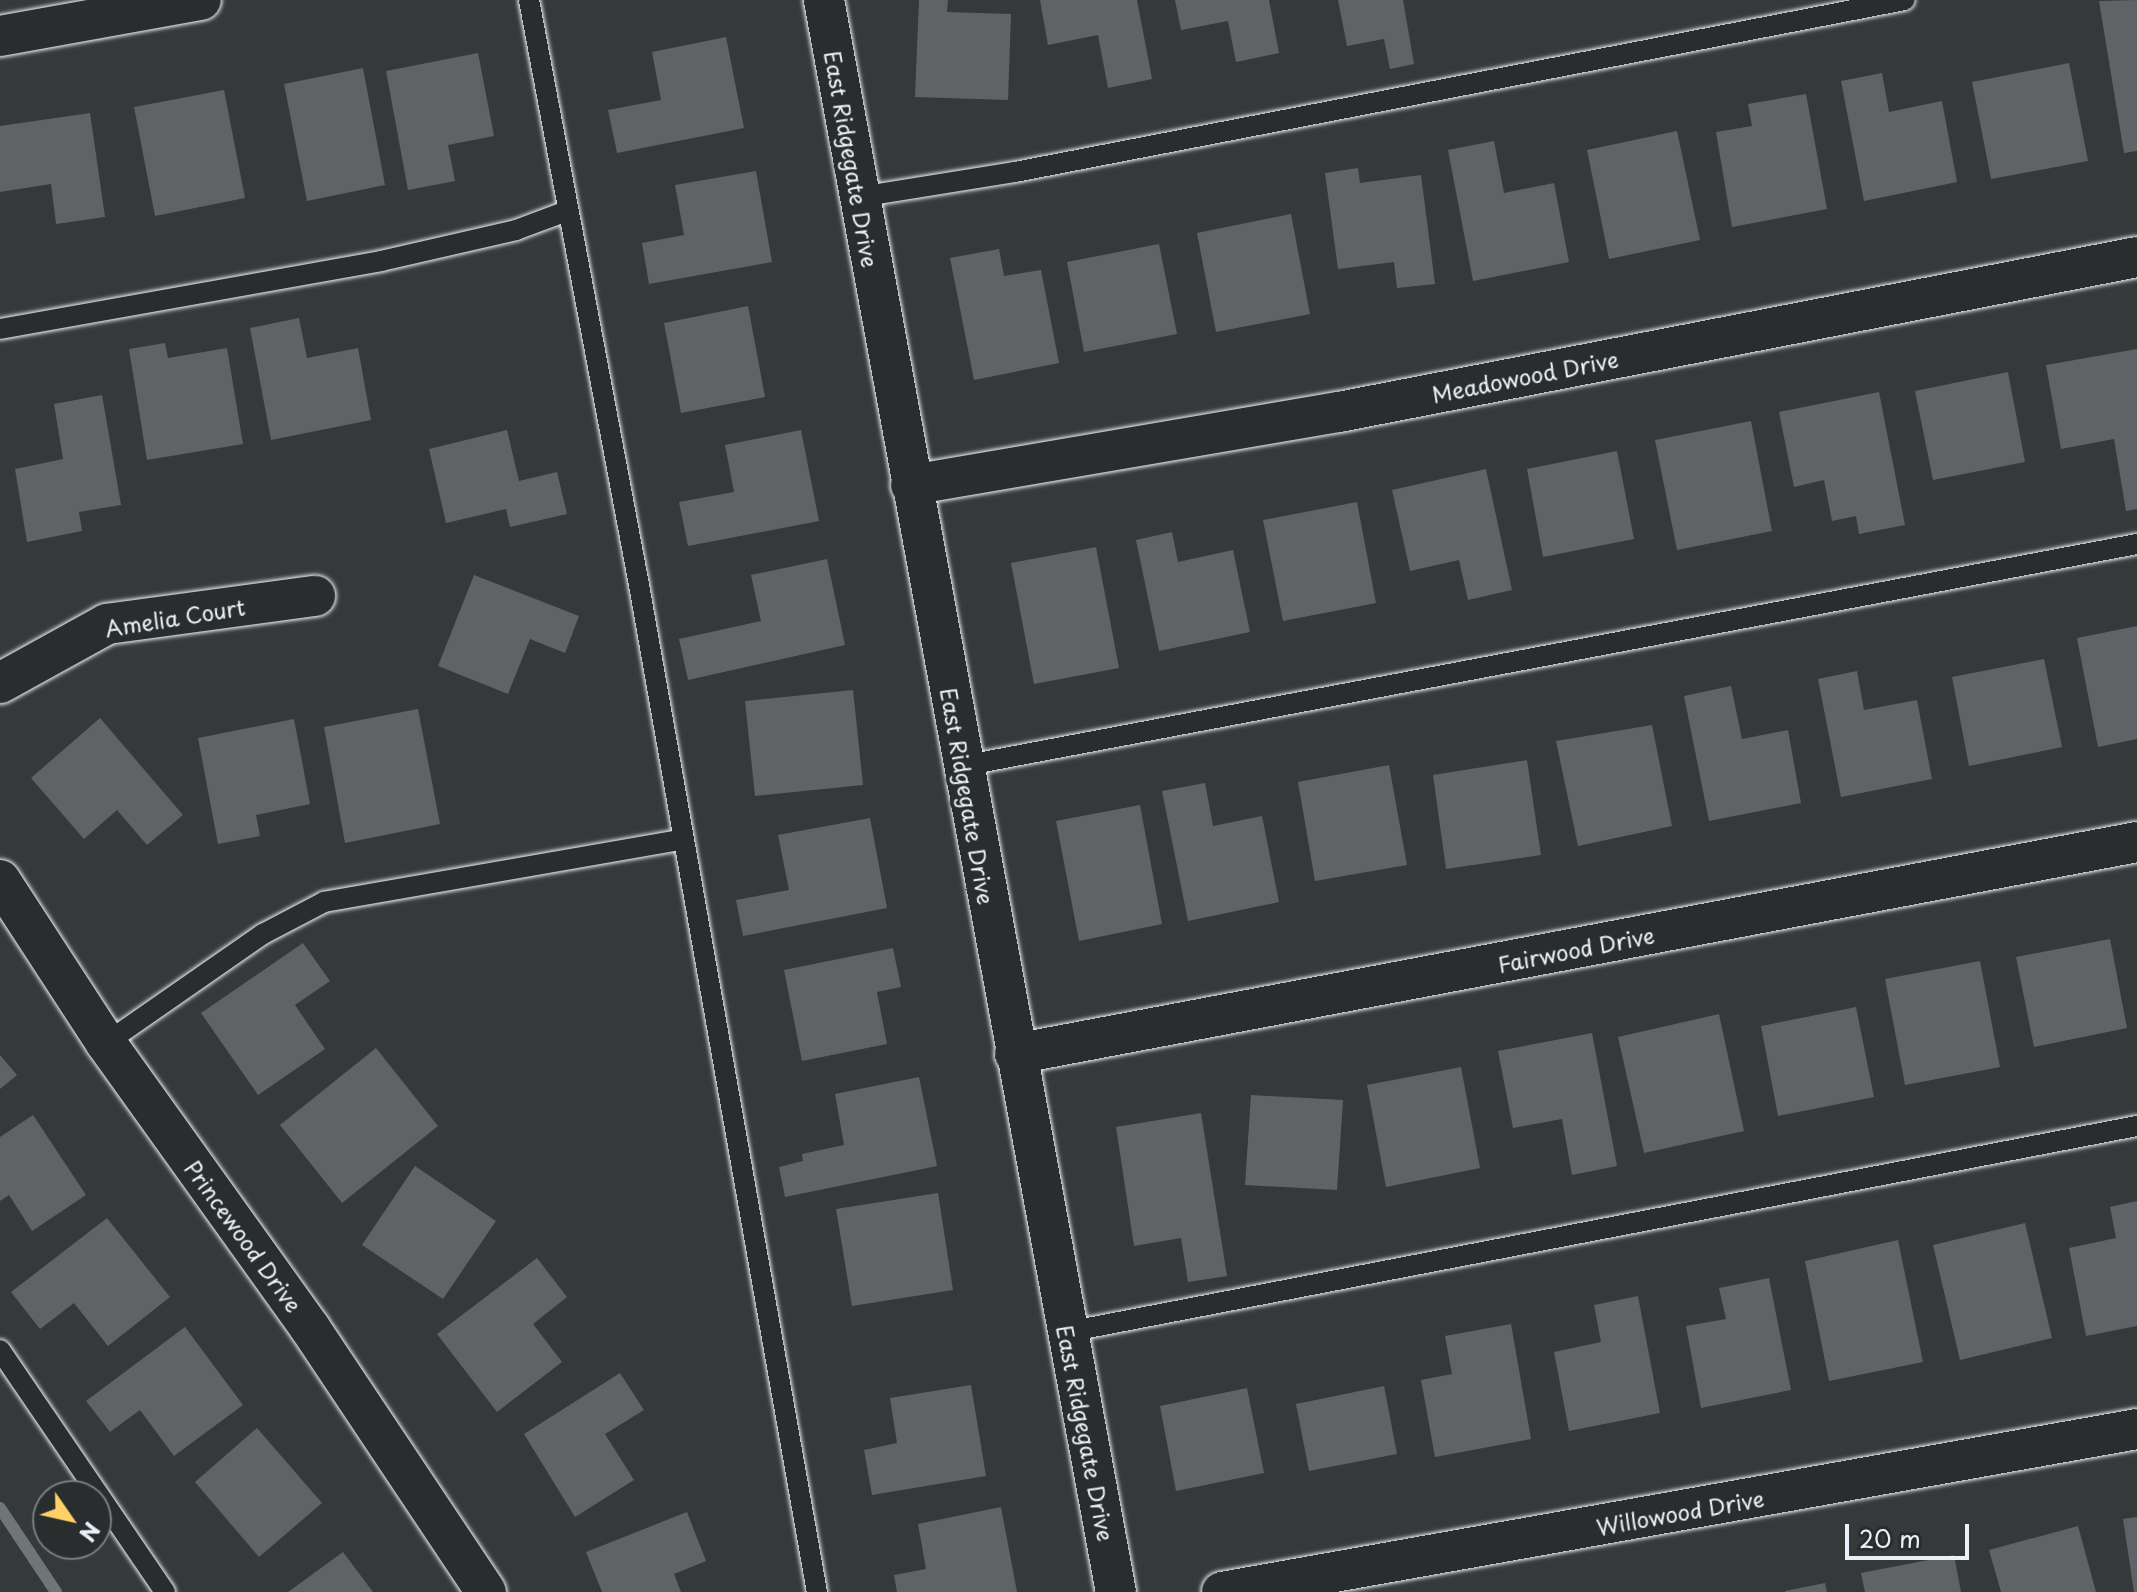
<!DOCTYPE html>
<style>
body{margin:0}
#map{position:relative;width:2137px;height:1592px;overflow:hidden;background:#35393a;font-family:"Playpen Sans",sans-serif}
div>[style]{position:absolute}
.stream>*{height:12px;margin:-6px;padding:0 6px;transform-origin:6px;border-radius:6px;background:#707579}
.building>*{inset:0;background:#5f6365}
.roads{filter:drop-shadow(0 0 2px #e8f1f8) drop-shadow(0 0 2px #e8f1f8)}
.lane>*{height:20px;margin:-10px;padding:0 10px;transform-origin:10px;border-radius:10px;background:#2a2d2e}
.street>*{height:40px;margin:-20px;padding:0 20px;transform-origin:20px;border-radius:20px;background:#2a2d2e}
span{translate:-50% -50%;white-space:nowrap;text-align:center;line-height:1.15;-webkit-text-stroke:8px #2a2d2e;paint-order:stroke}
.street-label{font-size:22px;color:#e8f1f8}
.north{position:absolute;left:32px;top:1480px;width:80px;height:80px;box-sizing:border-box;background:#2a2d2e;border:2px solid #767b7f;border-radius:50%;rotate:124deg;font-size:22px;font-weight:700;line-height:32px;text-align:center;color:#e8f1f8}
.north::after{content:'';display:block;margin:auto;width:28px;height:36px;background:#ffd166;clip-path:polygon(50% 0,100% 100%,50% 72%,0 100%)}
.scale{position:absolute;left:1845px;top:1524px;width:124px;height:36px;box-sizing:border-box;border:4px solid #e8f1f8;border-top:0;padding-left:10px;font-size:24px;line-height:28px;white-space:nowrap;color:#e8f1f8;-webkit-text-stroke:6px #2a2d2e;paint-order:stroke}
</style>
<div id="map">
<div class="stream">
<i style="left:0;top:1508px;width:101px;rotate:56.3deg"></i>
</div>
<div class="building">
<i style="clip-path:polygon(919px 0,948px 0,947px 12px,1011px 14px,1008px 100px,915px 97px)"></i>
<i style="clip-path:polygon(1040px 0,1137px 0,1152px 79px,1108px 88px,1098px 35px,1048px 45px)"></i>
<i style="clip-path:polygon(1175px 0,1269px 0,1279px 53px,1236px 62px,1228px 21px,1181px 30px)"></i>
<i style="clip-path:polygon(1338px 0,1403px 0,1414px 64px,1390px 69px,1384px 39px,1347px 46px)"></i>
<i style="clip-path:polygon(2137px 0,2137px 151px,2124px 153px,2099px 1px)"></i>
<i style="clip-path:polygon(726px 37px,744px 128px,617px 153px,608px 110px,661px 100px,652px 52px)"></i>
<i style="clip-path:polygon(478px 53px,494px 136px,448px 145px,455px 181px,408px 190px,386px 71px)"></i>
<i style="clip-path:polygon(2069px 63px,2088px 161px,1991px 179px,1972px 82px)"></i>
<i style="clip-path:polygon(363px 68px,385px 185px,307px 201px,284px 84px)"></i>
<i style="clip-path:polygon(1882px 73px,1889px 112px,1942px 101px,1957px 182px,1864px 201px,1841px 81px)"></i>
<i style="clip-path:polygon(224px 90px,245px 198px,155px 216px,134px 107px)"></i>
<i style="clip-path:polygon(1806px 94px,1827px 209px,1732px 227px,1716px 132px,1752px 126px,1748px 104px)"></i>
<i style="clip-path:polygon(90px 113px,105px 217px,56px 224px,51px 184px,0 192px,0 126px)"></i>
<i style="clip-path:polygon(1677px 131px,1700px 240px,1609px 259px,1587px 150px)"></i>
<i style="clip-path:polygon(1494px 141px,1504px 193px,1554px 183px,1569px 262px,1473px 281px,1448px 150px)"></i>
<i style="clip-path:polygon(1358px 168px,1360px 183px,1421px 175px,1435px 284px,1397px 288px,1394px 262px,1338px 269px,1325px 173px)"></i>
<i style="clip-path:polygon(756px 171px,772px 262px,649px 284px,642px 243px,684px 235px,675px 185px)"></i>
<i style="clip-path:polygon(1291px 214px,1310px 314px,1216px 332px,1197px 233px)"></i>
<i style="clip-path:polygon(1159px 244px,1177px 334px,1084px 352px,1067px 262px)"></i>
<i style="clip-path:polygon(999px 249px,1004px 276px,1041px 270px,1059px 363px,974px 380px,950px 258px)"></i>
<i style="clip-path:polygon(748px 306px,765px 397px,681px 413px,664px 323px)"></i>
<i style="clip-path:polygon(299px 318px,307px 358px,358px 348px,371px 420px,271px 440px,250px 328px)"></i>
<i style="clip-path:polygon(165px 343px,168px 358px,227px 348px,243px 444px,147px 460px,129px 349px)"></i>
<i style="clip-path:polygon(2137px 349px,2137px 509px,2126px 511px,2114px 439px,2061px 449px,2046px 365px)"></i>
<i style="clip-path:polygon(2008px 372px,2025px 462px,1933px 480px,1915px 391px)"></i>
<i style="clip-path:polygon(1879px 392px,1905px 525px,1859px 534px,1856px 516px,1832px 521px,1824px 480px,1794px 487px,1779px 412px)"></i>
<i style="clip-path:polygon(102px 395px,121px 505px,79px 512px,82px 531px,27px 542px,15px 469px,63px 459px,54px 404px)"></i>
<i style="clip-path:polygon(1751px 421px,1772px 531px,1677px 550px,1655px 440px)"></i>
<i style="clip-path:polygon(507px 430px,519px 481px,557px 472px,567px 514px,510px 527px,506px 509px,446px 523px,429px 449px)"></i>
<i style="clip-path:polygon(801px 430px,819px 521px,688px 546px,679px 502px,734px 492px,725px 445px)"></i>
<i style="clip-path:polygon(1617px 451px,1634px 539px,1543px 557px,1527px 469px)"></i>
<i style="clip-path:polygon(1486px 469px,1512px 590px,1468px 600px,1459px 560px,1410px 571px,1392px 490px)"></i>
<i style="clip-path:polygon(1357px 502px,1376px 603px,1283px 621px,1263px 520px)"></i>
<i style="clip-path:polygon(1172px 532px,1178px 562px,1233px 550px,1250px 632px,1159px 651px,1136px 540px)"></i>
<i style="clip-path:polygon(1096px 547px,1119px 668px,1034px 684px,1011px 563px)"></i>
<i style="clip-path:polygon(827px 559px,845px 645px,688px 680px,679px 639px,761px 621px,751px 575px)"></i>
<i style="clip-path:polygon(474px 575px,579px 616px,565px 653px,530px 639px,508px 694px,438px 666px)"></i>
<i style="clip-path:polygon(2137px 626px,2137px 739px,2098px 747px,2077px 638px)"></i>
<i style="clip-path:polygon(2044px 659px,2062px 747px,1969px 766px,1952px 677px)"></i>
<i style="clip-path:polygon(1857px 671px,1864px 710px,1917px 700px,1932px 779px,1841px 797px,1818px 679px)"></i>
<i style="clip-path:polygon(1731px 686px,1742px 739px,1788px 730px,1801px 803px,1709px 821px,1684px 696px)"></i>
<i style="clip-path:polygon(853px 690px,863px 785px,755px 796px,745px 701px)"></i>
<i style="clip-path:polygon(418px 709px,440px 824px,345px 843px,324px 727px)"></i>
<i style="clip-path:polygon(100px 718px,183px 815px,147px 845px,117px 810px,84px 839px,31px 778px)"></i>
<i style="clip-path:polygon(294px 719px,310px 804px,256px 815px,260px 836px,218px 844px,198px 738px)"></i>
<i style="clip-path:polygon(1652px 725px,1672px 826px,1578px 846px,1556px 741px)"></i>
<i style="clip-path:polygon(1527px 760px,1541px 855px,1446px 869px,1433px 775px)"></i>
<i style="clip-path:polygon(1389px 765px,1407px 865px,1315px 881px,1298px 782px)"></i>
<i style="clip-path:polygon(1205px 783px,1213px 826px,1262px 816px,1279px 902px,1188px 921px,1162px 791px)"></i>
<i style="clip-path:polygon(1140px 805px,1162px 924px,1079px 941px,1056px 821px)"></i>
<i style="clip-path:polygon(870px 818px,887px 908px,743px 936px,736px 900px,789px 890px,778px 835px)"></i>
<i style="clip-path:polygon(2110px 939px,2127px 1028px,2034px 1047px,2016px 957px)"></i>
<i style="clip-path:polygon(303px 943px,330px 981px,295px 1005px,325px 1049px,258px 1095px,201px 1013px)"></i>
<i style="clip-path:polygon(893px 948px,901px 987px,877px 992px,887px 1044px,802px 1061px,784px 970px)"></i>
<i style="clip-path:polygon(1980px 961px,2000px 1067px,1905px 1085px,1885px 979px)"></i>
<i style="clip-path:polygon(1856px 1007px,1874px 1097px,1778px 1116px,1761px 1026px)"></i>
<i style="clip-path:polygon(1719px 1014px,1744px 1131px,1644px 1153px,1618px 1037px)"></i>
<i style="clip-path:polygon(1592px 1033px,1617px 1166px,1572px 1175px,1562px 1119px,1513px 1128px,1498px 1051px)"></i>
<i style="clip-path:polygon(376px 1048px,438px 1126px,342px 1203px,280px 1125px)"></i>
<i style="clip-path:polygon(0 1055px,17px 1075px,0 1089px)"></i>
<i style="clip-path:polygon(1461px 1067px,1480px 1168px,1386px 1187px,1367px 1085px)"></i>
<i style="clip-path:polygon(919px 1077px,937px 1166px,785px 1197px,779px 1167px,803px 1161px,802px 1154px,844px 1145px,835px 1094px)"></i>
<i style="clip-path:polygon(1251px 1095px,1343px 1100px,1337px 1190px,1245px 1185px)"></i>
<i style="clip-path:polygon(1201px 1113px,1227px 1276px,1188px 1282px,1181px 1238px,1134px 1246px,1116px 1127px)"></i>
<i style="clip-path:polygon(33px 1115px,86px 1195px,32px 1231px,9px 1195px,0 1201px,0 1137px)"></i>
<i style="clip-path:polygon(415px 1166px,496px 1221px,443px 1299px,362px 1245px)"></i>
<i style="clip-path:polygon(938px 1193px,953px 1290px,852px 1306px,836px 1209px)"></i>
<i style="clip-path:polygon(2137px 1201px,2137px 1326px,2086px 1336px,2069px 1248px,2116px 1238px,2110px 1207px)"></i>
<i style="clip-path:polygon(107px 1218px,170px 1297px,108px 1346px,74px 1303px,40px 1329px,11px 1292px)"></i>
<i style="clip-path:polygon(2025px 1223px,2052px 1338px,1960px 1360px,1933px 1245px)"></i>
<i style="clip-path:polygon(1898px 1240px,1923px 1362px,1829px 1381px,1805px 1261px)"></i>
<i style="clip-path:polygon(537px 1258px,567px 1297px,533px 1324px,562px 1362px,497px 1412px,437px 1334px)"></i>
<i style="clip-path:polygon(1769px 1278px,1791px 1390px,1701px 1408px,1686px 1326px,1726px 1319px,1719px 1288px)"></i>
<i style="clip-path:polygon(1638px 1296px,1660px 1413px,1569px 1431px,1554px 1352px,1601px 1342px,1594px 1305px)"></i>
<i style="clip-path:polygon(1511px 1324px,1531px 1439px,1435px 1457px,1421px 1380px,1452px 1374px,1445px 1336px)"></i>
<i style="clip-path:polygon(185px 1327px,243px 1405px,174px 1456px,140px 1410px,110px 1432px,86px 1401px)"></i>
<i style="clip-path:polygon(620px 1373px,644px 1410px,605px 1434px,634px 1480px,575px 1517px,524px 1434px)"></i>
<i style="clip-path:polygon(971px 1385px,986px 1476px,872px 1495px,864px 1450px,897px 1443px,890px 1398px)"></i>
<i style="clip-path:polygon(1384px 1386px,1397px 1454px,1309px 1471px,1296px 1404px)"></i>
<i style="clip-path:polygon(1247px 1388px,1264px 1473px,1176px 1491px,1160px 1406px)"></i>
<i style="clip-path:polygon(257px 1428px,322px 1503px,259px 1557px,195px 1482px)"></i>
<i style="clip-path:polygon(1001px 1507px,1017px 1592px,897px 1592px,894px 1575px,926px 1569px,918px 1524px)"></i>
<i style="clip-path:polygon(687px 1512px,706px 1561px,674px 1574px,681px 1592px,602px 1592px,586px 1552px)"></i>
<i style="clip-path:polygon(2137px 1517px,2137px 1592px,2134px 1592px,2123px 1519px)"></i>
<i style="clip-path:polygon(2078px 1526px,2096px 1592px,2001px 1592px,1989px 1550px)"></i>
<i style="clip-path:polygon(343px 1552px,373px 1592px,288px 1592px)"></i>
<i style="clip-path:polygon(1954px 1555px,1961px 1592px,1865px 1592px,1861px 1573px)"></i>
<i style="clip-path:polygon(1825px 1583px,1827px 1592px,1785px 1592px,1785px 1591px)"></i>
</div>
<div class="roads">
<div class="lane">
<i style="left:529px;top:0;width:595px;rotate:79.35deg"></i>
<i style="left:639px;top:585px;width:1023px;rotate:79.98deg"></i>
<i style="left:859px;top:197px;width:158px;rotate:-9.1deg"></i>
<i style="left:1015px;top:172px;width:906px;rotate:-10.94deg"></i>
<i style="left:0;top:329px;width:387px;rotate:-10.1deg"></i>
<i style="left:381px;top:261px;width:139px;rotate:-12.9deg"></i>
<i style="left:516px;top:230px;width:54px;rotate:-20.4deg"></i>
<i style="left:962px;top:766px;width:1196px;rotate:-10.7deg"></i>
<i style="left:106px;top:1043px;width:191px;rotate:-34.8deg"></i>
<i style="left:263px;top:934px;width:69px;rotate:-27.7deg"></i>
<i style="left:324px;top:902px;width:362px;rotate:-9.9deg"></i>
<i style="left:1067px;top:1332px;width:1090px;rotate:-10.9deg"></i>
<i style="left:0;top:1350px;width:293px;rotate:55.7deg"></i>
</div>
<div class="street">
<i style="left:824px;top:0;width:1619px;rotate:79.61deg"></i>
<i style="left:0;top:36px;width:204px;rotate:-10.2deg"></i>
<i style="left:911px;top:485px;width:434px;rotate:-9.7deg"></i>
<i style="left:1339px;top:412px;width:813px;rotate:-10.99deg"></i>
<i style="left:0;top:683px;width:122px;rotate:-28.9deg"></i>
<i style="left:107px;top:624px;width:210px;rotate:-7.7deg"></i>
<i style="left:0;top:880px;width:194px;rotate:57deg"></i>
<i style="left:106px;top:1043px;width:350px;rotate:54.4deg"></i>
<i style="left:310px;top:1328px;width:317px;rotate:56.3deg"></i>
<i style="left:1015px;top:1054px;width:1142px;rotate:-10.7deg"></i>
<i style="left:1222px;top:1592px;width:929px;rotate:-10.1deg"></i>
</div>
</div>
<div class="street-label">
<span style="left:852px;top:159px;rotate:80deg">East Ridgegate Drive</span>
<span style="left:1525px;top:376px;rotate:-11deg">Meadowood Drive</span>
<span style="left:175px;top:617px;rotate:-9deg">Amelia Court</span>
<span style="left:968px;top:796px;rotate:80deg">East Ridgegate Drive</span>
<span style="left:1576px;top:949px;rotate:-11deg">Fairwood Drive</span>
<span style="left:244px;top:1236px;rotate:54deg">Princewood Drive</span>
<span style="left:1086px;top:1433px;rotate:79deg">East Ridgegate Drive</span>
<span style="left:1680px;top:1512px;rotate:-10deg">Willowood Drive</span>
</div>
<div class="north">N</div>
<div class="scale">20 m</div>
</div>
